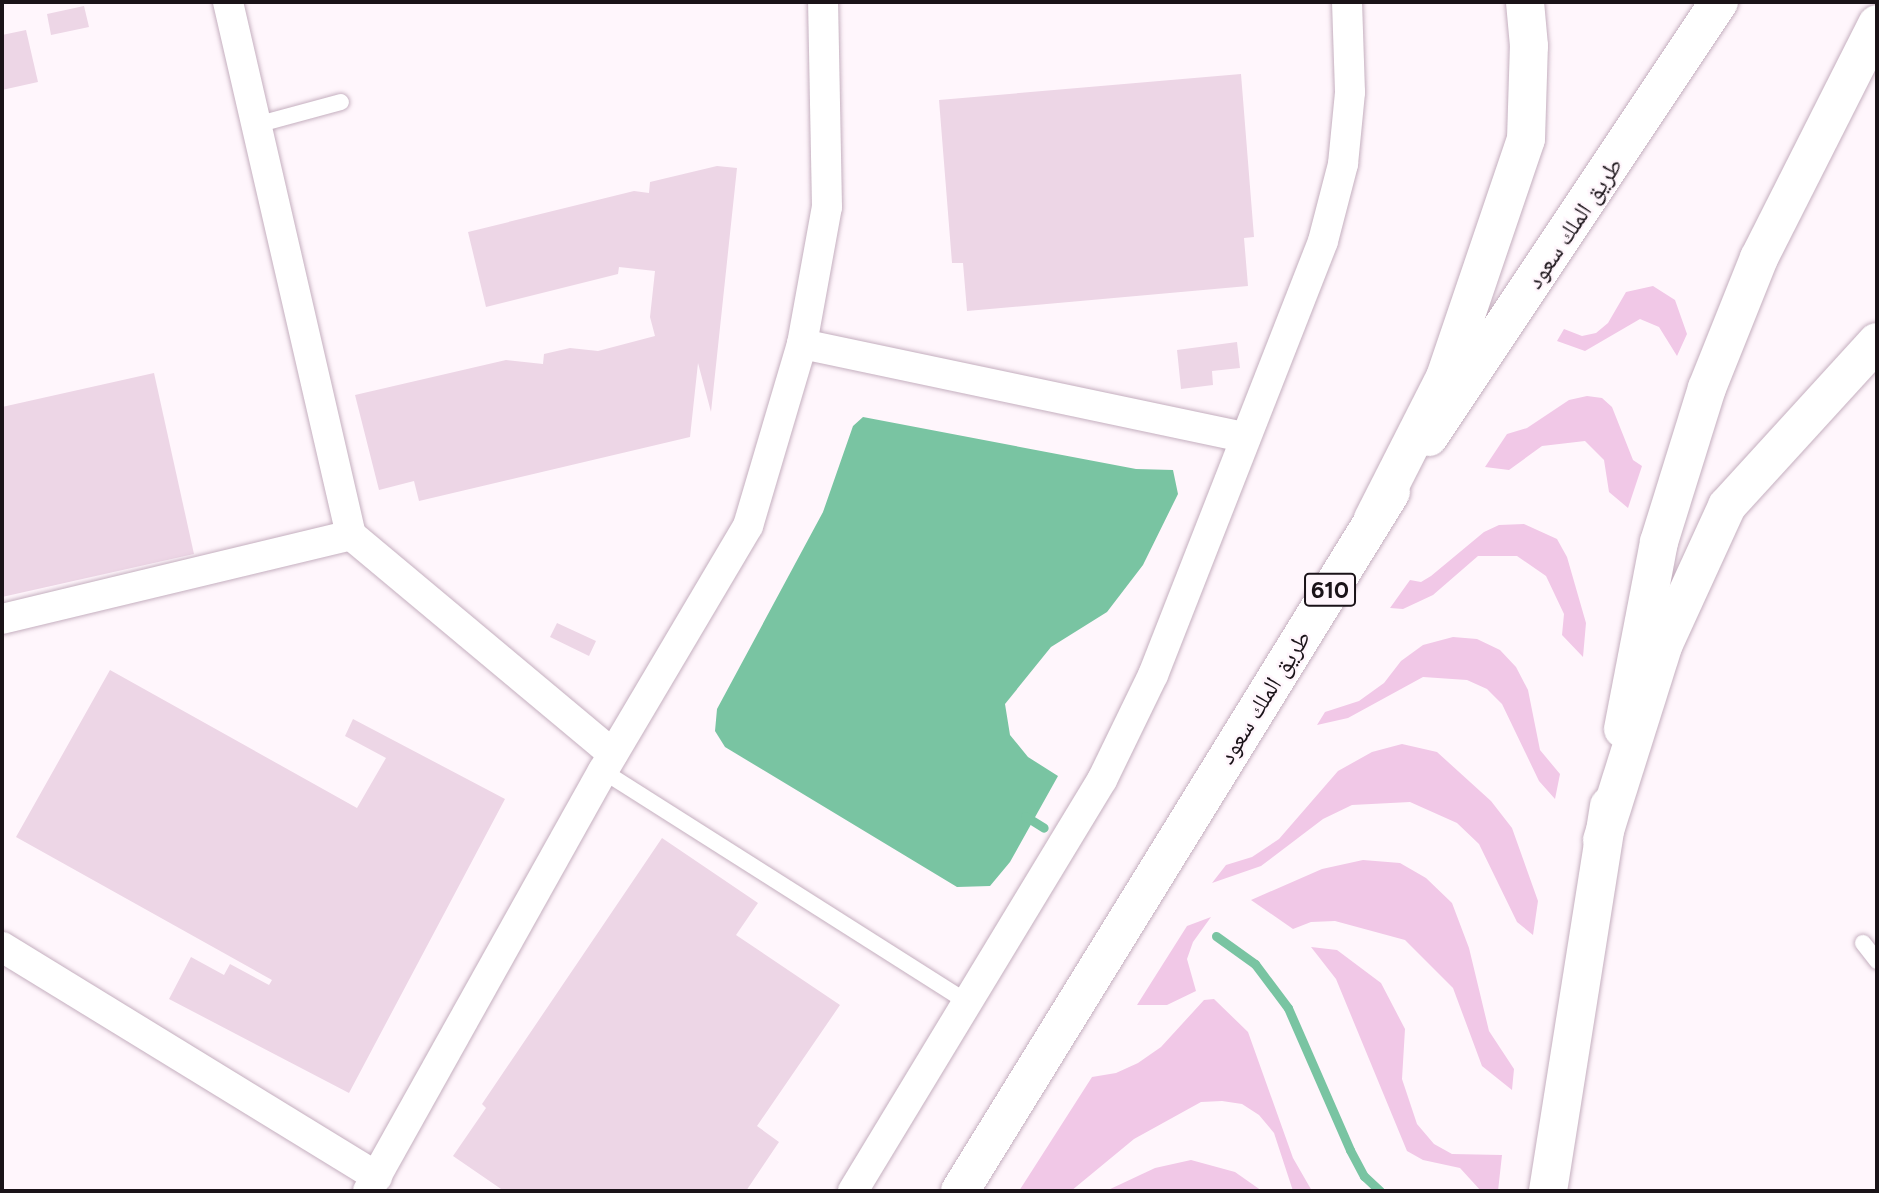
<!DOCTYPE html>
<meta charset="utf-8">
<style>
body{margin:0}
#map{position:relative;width:1879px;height:1193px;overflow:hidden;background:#fff6fc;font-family:Figtree,"Noto Naskh Arabic",sans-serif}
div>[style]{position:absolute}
.green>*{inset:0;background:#f1c8e7}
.water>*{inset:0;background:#79c4a2}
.stream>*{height:9px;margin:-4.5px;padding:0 4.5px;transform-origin:4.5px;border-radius:4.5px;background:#79c4a2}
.building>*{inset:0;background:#edd6e6}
.roads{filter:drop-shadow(0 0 2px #c5afbf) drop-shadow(0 0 2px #c5afbf)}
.lane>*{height:16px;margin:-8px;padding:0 8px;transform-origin:8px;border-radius:8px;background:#fff}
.street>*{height:30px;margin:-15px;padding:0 15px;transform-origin:15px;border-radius:15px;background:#fff}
.primary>*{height:38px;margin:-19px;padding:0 19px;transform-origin:19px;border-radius:19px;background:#fff}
.highway>*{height:38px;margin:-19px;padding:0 19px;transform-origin:19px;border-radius:19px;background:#fff}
span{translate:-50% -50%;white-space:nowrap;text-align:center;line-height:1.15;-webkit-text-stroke:5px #fff6fc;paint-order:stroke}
.shield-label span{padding:2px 5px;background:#fff6fc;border:2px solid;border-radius:5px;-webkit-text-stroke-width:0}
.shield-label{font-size:23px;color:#1a1318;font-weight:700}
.street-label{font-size:24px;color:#1a1318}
.frame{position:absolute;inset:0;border:4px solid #1a1318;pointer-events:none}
</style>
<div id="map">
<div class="green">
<i style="clip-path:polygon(1653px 286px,1675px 300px,1687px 334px,1677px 356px,1659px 327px,1640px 319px,1585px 351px,1557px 341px,1564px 329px,1582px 336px,1596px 333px,1608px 323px,1626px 292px)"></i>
<i style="clip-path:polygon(1587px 396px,1602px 398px,1612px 407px,1633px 460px,1642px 466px,1628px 508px,1609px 492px,1604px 460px,1585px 441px,1542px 446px,1509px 470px,1485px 467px,1507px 434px,1527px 428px,1569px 400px)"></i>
<i style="clip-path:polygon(1524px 524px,1557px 539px,1567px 557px,1586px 623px,1583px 657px,1562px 635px,1564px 614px,1546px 576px,1517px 556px,1478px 556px,1433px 595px,1403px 609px,1390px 608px,1410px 580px,1421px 582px,1431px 576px,1484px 532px,1499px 525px)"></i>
<i style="clip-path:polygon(1453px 637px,1477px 639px,1500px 650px,1516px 667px,1528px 690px,1540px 750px,1560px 774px,1555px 799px,1539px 781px,1502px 704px,1487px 689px,1467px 680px,1423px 677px,1348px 718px,1317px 725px,1325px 712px,1359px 701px,1384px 683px,1401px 661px,1423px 645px)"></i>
<i style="clip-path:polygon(1402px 744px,1437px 752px,1491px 801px,1512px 828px,1538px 901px,1533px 935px,1517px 922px,1479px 844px,1457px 823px,1410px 802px,1352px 805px,1323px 819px,1261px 866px,1212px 883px,1226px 865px,1252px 857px,1279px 839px,1338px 771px,1372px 752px)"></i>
<i style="clip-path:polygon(1363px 860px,1400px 863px,1426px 878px,1452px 903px,1469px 948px,1489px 1031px,1514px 1069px,1512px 1090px,1482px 1066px,1453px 988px,1405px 940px,1335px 921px,1311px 922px,1293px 929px,1251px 900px,1322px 869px)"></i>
<i style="clip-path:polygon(1211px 917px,1193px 942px,1187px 959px,1196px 991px,1167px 1005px,1137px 1005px,1187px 926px)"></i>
<i style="clip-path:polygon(1311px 947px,1337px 950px,1381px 983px,1405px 1029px,1402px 1079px,1417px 1124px,1434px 1144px,1452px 1154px,1502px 1155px,1498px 1191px,1481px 1191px,1460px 1168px,1423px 1160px,1407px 1151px,1336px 979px)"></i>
<i style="clip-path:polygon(1214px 999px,1248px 1032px,1293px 1158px,1312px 1191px,1293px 1191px,1274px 1133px,1259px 1115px,1242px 1104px,1222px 1101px,1201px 1102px,1134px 1139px,1071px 1191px,1019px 1191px,1092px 1077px,1116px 1073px,1138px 1063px,1161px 1047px,1204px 1000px)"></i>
<i style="clip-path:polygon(1191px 1160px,1235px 1172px,1262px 1191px,1106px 1191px,1155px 1168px)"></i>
</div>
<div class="water">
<i style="clip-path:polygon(863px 417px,1136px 469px,1173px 470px,1178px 494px,1143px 565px,1107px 612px,1051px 647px,1005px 704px,1010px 735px,1028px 757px,1058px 776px,1010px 862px,990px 886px,957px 887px,725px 747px,715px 731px,717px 709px,823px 512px,853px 426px)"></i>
</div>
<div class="stream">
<i style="left:1025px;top:816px;width:22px;rotate:32deg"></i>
<i style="left:1216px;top:936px;width:48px;rotate:35.7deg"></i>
<i style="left:1255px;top:964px;width:55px;rotate:53.1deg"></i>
<i style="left:1288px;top:1008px;width:155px;rotate:66.4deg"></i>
<i style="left:1350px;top:1150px;width:30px;rotate:62deg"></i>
<i style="left:1364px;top:1176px;width:22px;rotate:43deg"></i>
</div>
<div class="building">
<i style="clip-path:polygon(84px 6px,89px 27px,51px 35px,47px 14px)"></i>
<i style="clip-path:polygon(26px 30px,38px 82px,2px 90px,2px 35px)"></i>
<i style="clip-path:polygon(1241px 74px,1254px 237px,1244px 238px,1248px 286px,967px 311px,963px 263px,952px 263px,939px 100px)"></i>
<i style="clip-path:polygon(717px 166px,737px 168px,711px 412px,698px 363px,690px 437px,419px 501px,414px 481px,379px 490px,355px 395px,506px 360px,543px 364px,544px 354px,570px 348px,598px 351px,655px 336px,650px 317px,655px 271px,619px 267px,618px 274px,486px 307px,468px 232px,634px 191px,649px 193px,650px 182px)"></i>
<i style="clip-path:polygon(1237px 342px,1240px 368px,1212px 371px,1213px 385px,1181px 389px,1177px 350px)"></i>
<i style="clip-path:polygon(154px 373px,194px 554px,2px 597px,2px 407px)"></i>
<i style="clip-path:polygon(557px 623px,596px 641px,589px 656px,550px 637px)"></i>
<i style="clip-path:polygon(110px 670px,357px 808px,386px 758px,345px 736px,353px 719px,505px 799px,349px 1093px,169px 999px,191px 957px,224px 975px,230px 964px,269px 985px,272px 980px,16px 837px)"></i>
<i style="clip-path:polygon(662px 838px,758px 903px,736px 935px,840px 1005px,757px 1126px,779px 1142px,746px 1191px,504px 1191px,453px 1156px,486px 1108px,482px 1104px)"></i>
</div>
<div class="roads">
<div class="lane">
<i style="left:256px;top:125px;width:88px;rotate:-15.1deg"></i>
<i style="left:603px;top:771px;width:432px;rotate:32.4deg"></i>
<i style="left:1863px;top:943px;width:23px;rotate:52deg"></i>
</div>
<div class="street">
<i style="left:228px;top:2px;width:547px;rotate:77.01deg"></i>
<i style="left:351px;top:535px;width:341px;rotate:39.9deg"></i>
<i style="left:802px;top:344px;width:453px;rotate:11.9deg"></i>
<i style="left:2px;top:619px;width:359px;rotate:-13.5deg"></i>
<i style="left:2px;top:947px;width:440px;rotate:31.5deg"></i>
<i style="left:368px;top:1191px;width:481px;rotate:-60.8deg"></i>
<i style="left:603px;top:771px;width:285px;rotate:-59.4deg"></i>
<i style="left:748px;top:526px;width:190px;rotate:-73.5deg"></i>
<i style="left:802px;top:344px;width:139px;rotate:-79.7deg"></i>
<i style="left:827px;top:207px;width:205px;rotate:-91.1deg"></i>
<i style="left:853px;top:1191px;width:481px;rotate:-58.8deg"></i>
<i style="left:1102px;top:780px;width:117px;rotate:-64.1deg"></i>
<i style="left:1153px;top:675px;width:466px;rotate:-68.6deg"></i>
<i style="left:1323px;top:241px;width:80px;rotate:-75.4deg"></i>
<i style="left:1343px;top:164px;width:72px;rotate:-84.4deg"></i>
<i style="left:1350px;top:92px;width:90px;rotate:-91.9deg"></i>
</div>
<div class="primary">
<i style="left:1429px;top:437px;width:523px;rotate:-56.31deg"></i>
<i style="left:1623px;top:729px;width:190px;rotate:-79.1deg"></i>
<i style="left:1659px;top:542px;width:161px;rotate:-72.7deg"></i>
<i style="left:1707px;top:388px;width:140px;rotate:-68.2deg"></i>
<i style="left:1759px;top:258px;width:262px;rotate:-63.2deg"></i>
<i style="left:960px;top:1191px;width:821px;rotate:-58.34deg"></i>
<i style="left:1548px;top:1191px;width:390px;rotate:-81deg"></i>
</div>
<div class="highway">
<i style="left:1373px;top:519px;width:159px;rotate:-63.1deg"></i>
<i style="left:1445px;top:377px;width:251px;rotate:-71.2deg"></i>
<i style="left:1526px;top:139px;width:93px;rotate:-88.2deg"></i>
<i style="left:1529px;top:46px;width:44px;rotate:-95.2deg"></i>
<i style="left:1602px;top:840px;width:203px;rotate:-72.5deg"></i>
<i style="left:1663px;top:646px;width:154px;rotate:-65.4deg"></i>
<i style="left:1727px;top:506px;width:222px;rotate:-47.6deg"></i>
</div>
</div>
<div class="shield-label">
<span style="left:1330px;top:590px">610</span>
</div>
<div class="street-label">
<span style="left:1574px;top:223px;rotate:-56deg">طريق الملك سعود</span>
<span style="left:1264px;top:697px;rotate:-58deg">طريق الملك سعود</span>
</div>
<div class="frame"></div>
</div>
